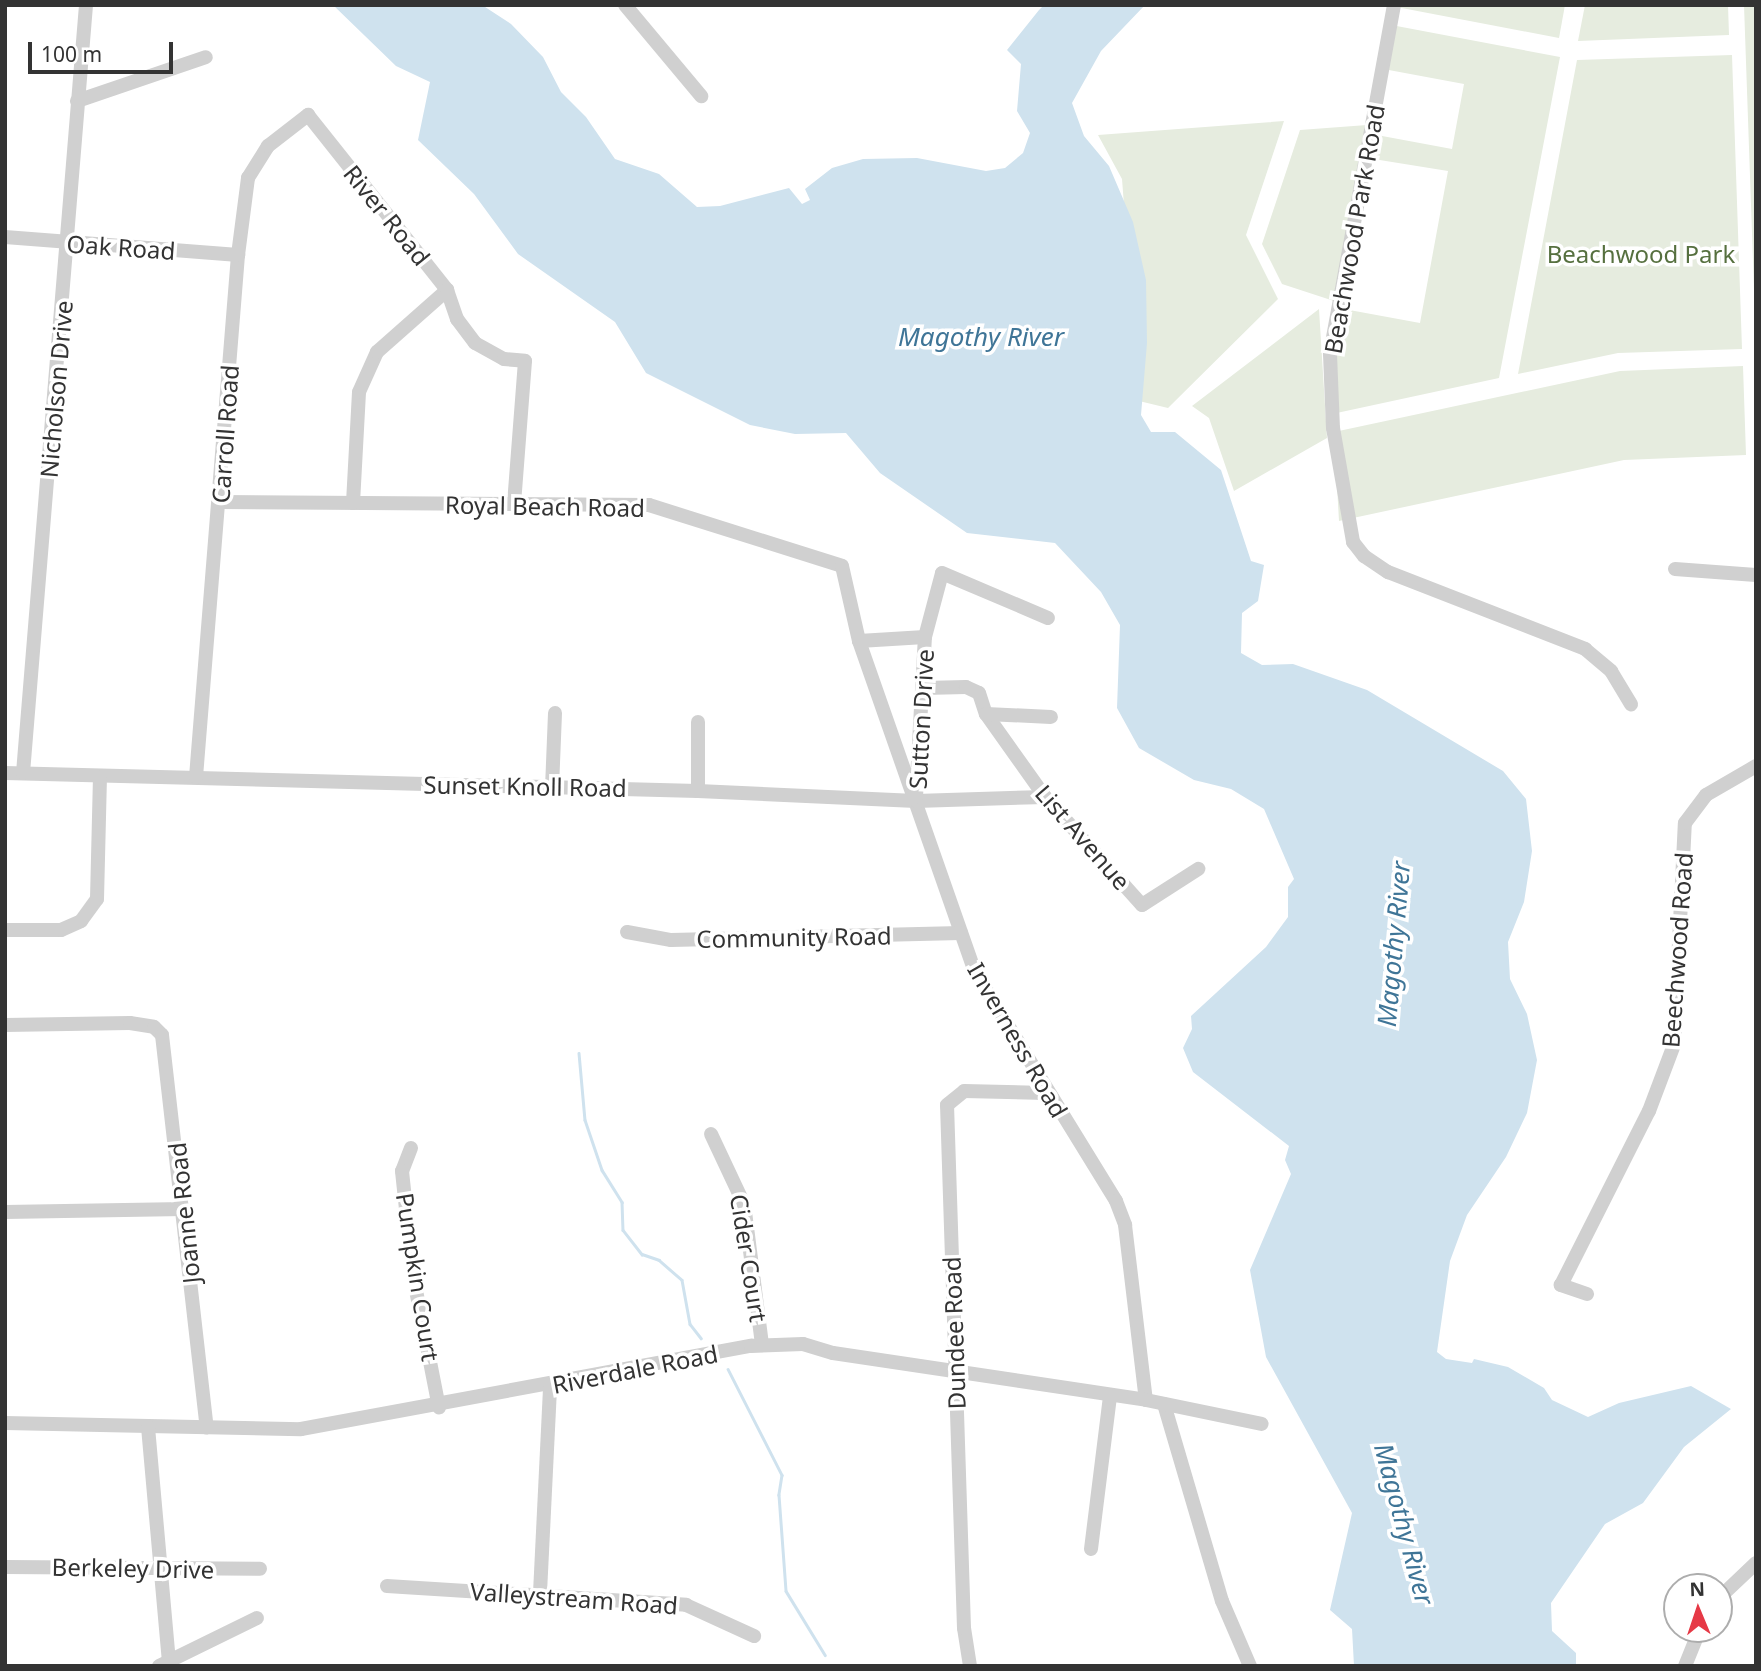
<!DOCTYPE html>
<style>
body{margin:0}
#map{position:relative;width:1761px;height:1671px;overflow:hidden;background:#fff;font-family:"Noto Sans",sans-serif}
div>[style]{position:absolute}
.green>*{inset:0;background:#e6ecdf}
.water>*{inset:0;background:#cfe2ee}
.stream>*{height:2.5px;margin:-1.25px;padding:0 1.25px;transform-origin:1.25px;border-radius:1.25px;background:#cfe2ee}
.minor>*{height:14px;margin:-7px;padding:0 7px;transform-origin:7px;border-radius:7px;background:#d0d0d0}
span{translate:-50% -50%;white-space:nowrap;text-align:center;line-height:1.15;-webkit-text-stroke:7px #fff;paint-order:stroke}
.street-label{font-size:24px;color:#333}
.park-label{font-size:24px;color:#56703f}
.water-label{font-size:26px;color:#3f7597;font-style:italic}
.frame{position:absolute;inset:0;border:7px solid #333;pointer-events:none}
.north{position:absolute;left:1663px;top:1573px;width:70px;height:70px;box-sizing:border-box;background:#fff;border:2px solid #adadad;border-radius:50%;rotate:358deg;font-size:19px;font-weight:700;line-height:28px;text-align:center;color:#333}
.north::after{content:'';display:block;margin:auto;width:24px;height:32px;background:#e63946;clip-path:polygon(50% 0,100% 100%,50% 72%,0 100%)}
.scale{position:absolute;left:28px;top:42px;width:145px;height:32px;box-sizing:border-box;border:4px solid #333;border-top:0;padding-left:9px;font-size:21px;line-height:24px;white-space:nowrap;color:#333;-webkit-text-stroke:5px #fff;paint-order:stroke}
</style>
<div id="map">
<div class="green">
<i style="clip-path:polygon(1386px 5px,1565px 5px,1559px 38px)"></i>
<i style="clip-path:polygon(1585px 5px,1728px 5px,1729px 35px,1578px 41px)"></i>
<i style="clip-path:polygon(1744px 5px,1756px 5px,1756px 347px)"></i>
<i style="clip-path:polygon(1386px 24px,1560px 57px,1499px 378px,1332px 414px,1333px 307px,1420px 323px,1448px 171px,1361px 157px,1334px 301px,1282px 284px,1262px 244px,1300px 130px,1367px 125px,1366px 133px,1452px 149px,1464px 84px,1378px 68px)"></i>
<i style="clip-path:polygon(1732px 55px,1742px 349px,1618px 353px,1518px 374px,1577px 60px)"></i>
<i style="clip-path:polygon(1284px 121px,1246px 235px,1278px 299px,1168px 408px,1139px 401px,1122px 179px,1098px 135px)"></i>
<i style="clip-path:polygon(1319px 309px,1327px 438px,1234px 491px,1209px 418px,1192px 406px)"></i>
<i style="clip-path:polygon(1743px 366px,1746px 455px,1624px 460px,1339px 521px,1334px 432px,1620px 371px)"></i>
</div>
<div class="water">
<i style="clip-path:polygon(333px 5px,482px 5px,511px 24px,543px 57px,561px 92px,586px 117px,615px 159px,659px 174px,697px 207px,720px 206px,789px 188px,802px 204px,810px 200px,805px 189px,832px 168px,863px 159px,917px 158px,986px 171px,1005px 168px,1023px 153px,1030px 133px,1017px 111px,1021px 64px,1007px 50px,1039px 10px,1044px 5px,1145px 5px,1101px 51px,1072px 103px,1084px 136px,1109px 166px,1133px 222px,1146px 280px,1147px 343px,1141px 415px,1151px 432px,1175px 432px,1221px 470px,1251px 561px,1264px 565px,1258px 601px,1242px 613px,1241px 653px,1262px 665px,1293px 664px,1367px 690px,1503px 771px,1526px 799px,1532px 851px,1524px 902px,1508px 942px,1510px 979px,1527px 1014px,1537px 1060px,1527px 1113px,1506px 1157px,1467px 1215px,1450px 1261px,1437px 1352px,1446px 1359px,1472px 1363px,1474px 1359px,1508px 1367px,1544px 1388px,1552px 1400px,1588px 1417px,1619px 1403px,1691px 1386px,1731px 1409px,1684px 1447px,1643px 1503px,1605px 1524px,1551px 1603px,1552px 1631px,1576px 1653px,1576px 1666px,1354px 1666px,1352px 1629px,1330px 1610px,1352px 1513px,1266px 1357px,1250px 1270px,1291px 1174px,1285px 1160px,1289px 1146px,1193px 1072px,1183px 1048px,1192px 1029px,1191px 1016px,1266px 947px,1288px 917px,1288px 887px,1294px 879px,1264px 809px,1231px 789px,1194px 780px,1139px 748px,1117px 708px,1120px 625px,1101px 592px,1055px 543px,967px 533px,880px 473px,846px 433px,795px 434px,750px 425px,646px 373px,615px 322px,518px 254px,474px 194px,418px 140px,430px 82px,396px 66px)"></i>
</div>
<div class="stream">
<i style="left:579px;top:1053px;width:67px;rotate:84.9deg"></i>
<i style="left:585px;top:1120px;width:53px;rotate:71.2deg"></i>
<i style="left:602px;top:1170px;width:38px;rotate:58deg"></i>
<i style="left:622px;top:1202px;width:28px;rotate:88deg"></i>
<i style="left:623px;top:1230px;width:31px;rotate:52deg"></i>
<i style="left:642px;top:1254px;width:18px;rotate:19deg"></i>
<i style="left:659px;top:1260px;width:30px;rotate:41deg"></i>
<i style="left:682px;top:1280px;width:45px;rotate:79.7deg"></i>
<i style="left:690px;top:1324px;width:18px;rotate:52deg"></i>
<i style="left:728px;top:1369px;width:119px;rotate:63deg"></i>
<i style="left:782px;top:1475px;width:20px;rotate:99deg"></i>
<i style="left:779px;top:1495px;width:96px;rotate:85.8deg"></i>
<i style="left:786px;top:1591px;width:75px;rotate:58.6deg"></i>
</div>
<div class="minor">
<i style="left:625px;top:5px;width:119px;rotate:50.1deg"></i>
<i style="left:1394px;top:5px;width:355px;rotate:100.4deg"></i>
<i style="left:1330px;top:354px;width:74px;rotate:87.7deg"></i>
<i style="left:1333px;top:428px;width:116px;rotate:80deg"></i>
<i style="left:1353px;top:542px;width:18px;rotate:52deg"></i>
<i style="left:1364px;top:556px;width:29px;rotate:34deg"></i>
<i style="left:1388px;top:572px;width:212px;rotate:21.3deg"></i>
<i style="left:1585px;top:649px;width:34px;rotate:40deg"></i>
<i style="left:1611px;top:671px;width:39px;rotate:59deg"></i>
<i style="left:77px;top:101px;width:136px;rotate:-18.8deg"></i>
<i style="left:5px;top:237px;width:234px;rotate:4.4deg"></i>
<i style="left:221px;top:502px;width:428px;rotate:0.4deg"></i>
<i style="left:649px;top:505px;width:202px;rotate:17.5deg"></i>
<i style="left:842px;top:566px;width:77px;rotate:77.2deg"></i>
<i style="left:859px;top:641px;width:66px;rotate:-3.5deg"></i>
<i style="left:353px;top:503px;width:111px;rotate:-86.9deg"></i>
<i style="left:359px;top:392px;width:44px;rotate:-65.8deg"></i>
<i style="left:377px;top:352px;width:94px;rotate:-41.5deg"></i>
<i style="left:1675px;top:569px;width:81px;rotate:4.2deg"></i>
<i style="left:859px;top:641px;width:349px;rotate:70.7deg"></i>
<i style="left:974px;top:970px;width:271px;rotate:58.4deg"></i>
<i style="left:1116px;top:1201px;width:26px;rotate:69deg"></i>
<i style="left:1125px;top:1225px;width:176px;rotate:83.2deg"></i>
<i style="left:924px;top:688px;width:42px;rotate:-1.4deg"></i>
<i style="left:966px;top:687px;width:14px;rotate:25deg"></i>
<i style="left:979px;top:693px;width:22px;rotate:72deg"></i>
<i style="left:986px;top:714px;width:102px;rotate:54.6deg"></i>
<i style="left:1045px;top:797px;width:145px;rotate:48.1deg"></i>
<i style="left:1142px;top:905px;width:67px;rotate:-32.7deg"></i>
<i style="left:986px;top:714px;width:65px;rotate:2.6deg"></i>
<i style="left:5px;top:773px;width:693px;rotate:1.49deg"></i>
<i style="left:698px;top:791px;width:218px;rotate:2.6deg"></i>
<i style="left:916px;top:801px;width:129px;rotate:-1.8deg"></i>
<i style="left:23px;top:773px;width:771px;rotate:-85.31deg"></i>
<i style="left:196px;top:777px;width:524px;rotate:-85.4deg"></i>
<i style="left:238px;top:255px;width:78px;rotate:-82.6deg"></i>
<i style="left:248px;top:178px;width:38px;rotate:-58deg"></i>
<i style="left:268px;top:146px;width:51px;rotate:-37.8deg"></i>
<i style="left:308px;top:115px;width:223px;rotate:51.5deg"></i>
<i style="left:447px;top:290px;width:31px;rotate:71deg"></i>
<i style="left:457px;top:319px;width:30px;rotate:53deg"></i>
<i style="left:475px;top:343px;width:33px;rotate:29deg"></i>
<i style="left:504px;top:359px;width:21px;rotate:5deg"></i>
<i style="left:525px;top:361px;width:143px;rotate:94.4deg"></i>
<i style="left:552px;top:788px;width:75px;rotate:-87.7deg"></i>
<i style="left:698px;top:791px;width:69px;rotate:-90deg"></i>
<i style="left:916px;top:797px;width:160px;rotate:-86.8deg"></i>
<i style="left:925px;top:637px;width:66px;rotate:-75.1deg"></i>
<i style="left:942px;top:573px;width:115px;rotate:23deg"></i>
<i style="left:5px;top:930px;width:56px"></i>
<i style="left:61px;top:930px;width:22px;rotate:-24deg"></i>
<i style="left:81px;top:921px;width:27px;rotate:-54deg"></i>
<i style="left:97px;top:899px;width:122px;rotate:-88.6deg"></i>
<i style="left:627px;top:932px;width:45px;rotate:10.3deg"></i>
<i style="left:671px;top:940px;width:290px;rotate:-1.4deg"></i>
<i style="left:5px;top:1025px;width:125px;rotate:-0.9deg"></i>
<i style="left:130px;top:1023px;width:24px;rotate:9deg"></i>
<i style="left:154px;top:1027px;width:11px;rotate:45deg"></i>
<i style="left:162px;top:1035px;width:395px;rotate:83.5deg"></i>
<i style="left:711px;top:1134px;width:77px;rotate:64.8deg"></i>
<i style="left:744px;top:1204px;width:142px;rotate:82.7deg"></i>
<i style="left:411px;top:1148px;width:25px;rotate:111deg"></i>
<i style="left:402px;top:1171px;width:105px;rotate:84deg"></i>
<i style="left:413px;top:1275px;width:135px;rotate:78.9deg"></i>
<i style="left:5px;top:1212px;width:179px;rotate:-1deg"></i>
<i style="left:1587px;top:1294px;width:28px;rotate:-161deg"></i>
<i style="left:1561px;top:1285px;width:195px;rotate:-63.2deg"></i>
<i style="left:1649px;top:1111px;width:71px;rotate:-69.3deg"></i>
<i style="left:1674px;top:1045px;width:222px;rotate:-87.2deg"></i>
<i style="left:1685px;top:823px;width:35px;rotate:-53deg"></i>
<i style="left:1706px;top:795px;width:58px;rotate:-30.1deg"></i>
<i style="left:1164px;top:1404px;width:205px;rotate:73.6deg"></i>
<i style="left:1222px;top:1601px;width:71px;rotate:66.7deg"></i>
<i style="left:5px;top:1423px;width:296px;rotate:1.2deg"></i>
<i style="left:301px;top:1429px;width:458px;rotate:-10.5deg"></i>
<i style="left:751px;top:1346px;width:52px;rotate:-2.2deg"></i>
<i style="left:803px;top:1344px;width:31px;rotate:17deg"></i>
<i style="left:833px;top:1353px;width:317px;rotate:8.5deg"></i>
<i style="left:1146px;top:1400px;width:118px;rotate:11.7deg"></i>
<i style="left:148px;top:1427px;width:236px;rotate:84.9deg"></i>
<i style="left:1091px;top:1549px;width:154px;rotate:-82.9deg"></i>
<i style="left:5px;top:1567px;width:255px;rotate:0.4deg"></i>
<i style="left:387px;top:1586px;width:300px;rotate:3.6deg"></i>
<i style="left:686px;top:1605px;width:75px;rotate:24.5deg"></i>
<i style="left:540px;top:1593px;width:207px;rotate:-87.2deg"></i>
<i style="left:1719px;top:1598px;width:51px;rotate:-43.4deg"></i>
<i style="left:159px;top:1666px;width:109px;rotate:-26.1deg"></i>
<i style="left:970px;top:1666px;width:38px;rotate:-99deg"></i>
<i style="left:964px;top:1628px;width:523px;rotate:-91.86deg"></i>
<i style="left:947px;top:1105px;width:22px;rotate:-39deg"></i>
<i style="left:964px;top:1091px;width:82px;rotate:1.4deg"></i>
<i style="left:1685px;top:1666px;width:40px;rotate:-68deg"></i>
</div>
<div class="street-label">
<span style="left:387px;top:215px;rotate:51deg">River Road</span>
<span style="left:1354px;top:229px;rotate:-80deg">Beachwood Park Road</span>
<span style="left:121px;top:247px;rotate:4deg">Oak Road</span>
<span style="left:56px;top:389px;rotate:-85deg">Nicholson Drive</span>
<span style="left:225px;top:434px;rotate:-86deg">Carroll Road</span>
<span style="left:545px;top:506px;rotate:1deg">Royal Beach Road</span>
<span style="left:921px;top:719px;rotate:-87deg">Sutton Drive</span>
<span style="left:525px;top:786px;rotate:1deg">Sunset Knoll Road</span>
<span style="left:1083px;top:837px;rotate:49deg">List Avenue</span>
<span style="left:794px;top:937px;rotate:-1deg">Community Road</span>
<span style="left:1677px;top:950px;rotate:-86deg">Beechwood Road</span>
<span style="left:1018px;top:1040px;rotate:60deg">Inverness Road</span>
<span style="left:184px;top:1213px;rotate:-96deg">Joanne Road</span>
<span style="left:749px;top:1258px;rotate:81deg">Cider Court</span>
<span style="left:418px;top:1277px;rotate:81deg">Pumpkin Court</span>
<span style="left:954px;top:1333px;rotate:-92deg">Dundee Road</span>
<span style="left:635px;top:1369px;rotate:-11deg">Riverdale Road</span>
<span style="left:133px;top:1568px;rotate:1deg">Berkeley Drive</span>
<span style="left:574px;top:1598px;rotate:4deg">Valleystream Road</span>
</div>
<div class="park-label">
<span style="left:1641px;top:254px">Beachwood Park</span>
</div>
<div class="water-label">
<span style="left:981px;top:337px">Magothy River</span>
<span style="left:1394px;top:944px;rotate:-85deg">Magothy River</span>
<span style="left:1404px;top:1524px;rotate:75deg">Magothy River</span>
</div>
<div class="frame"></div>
<div class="north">N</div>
<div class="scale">100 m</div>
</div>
